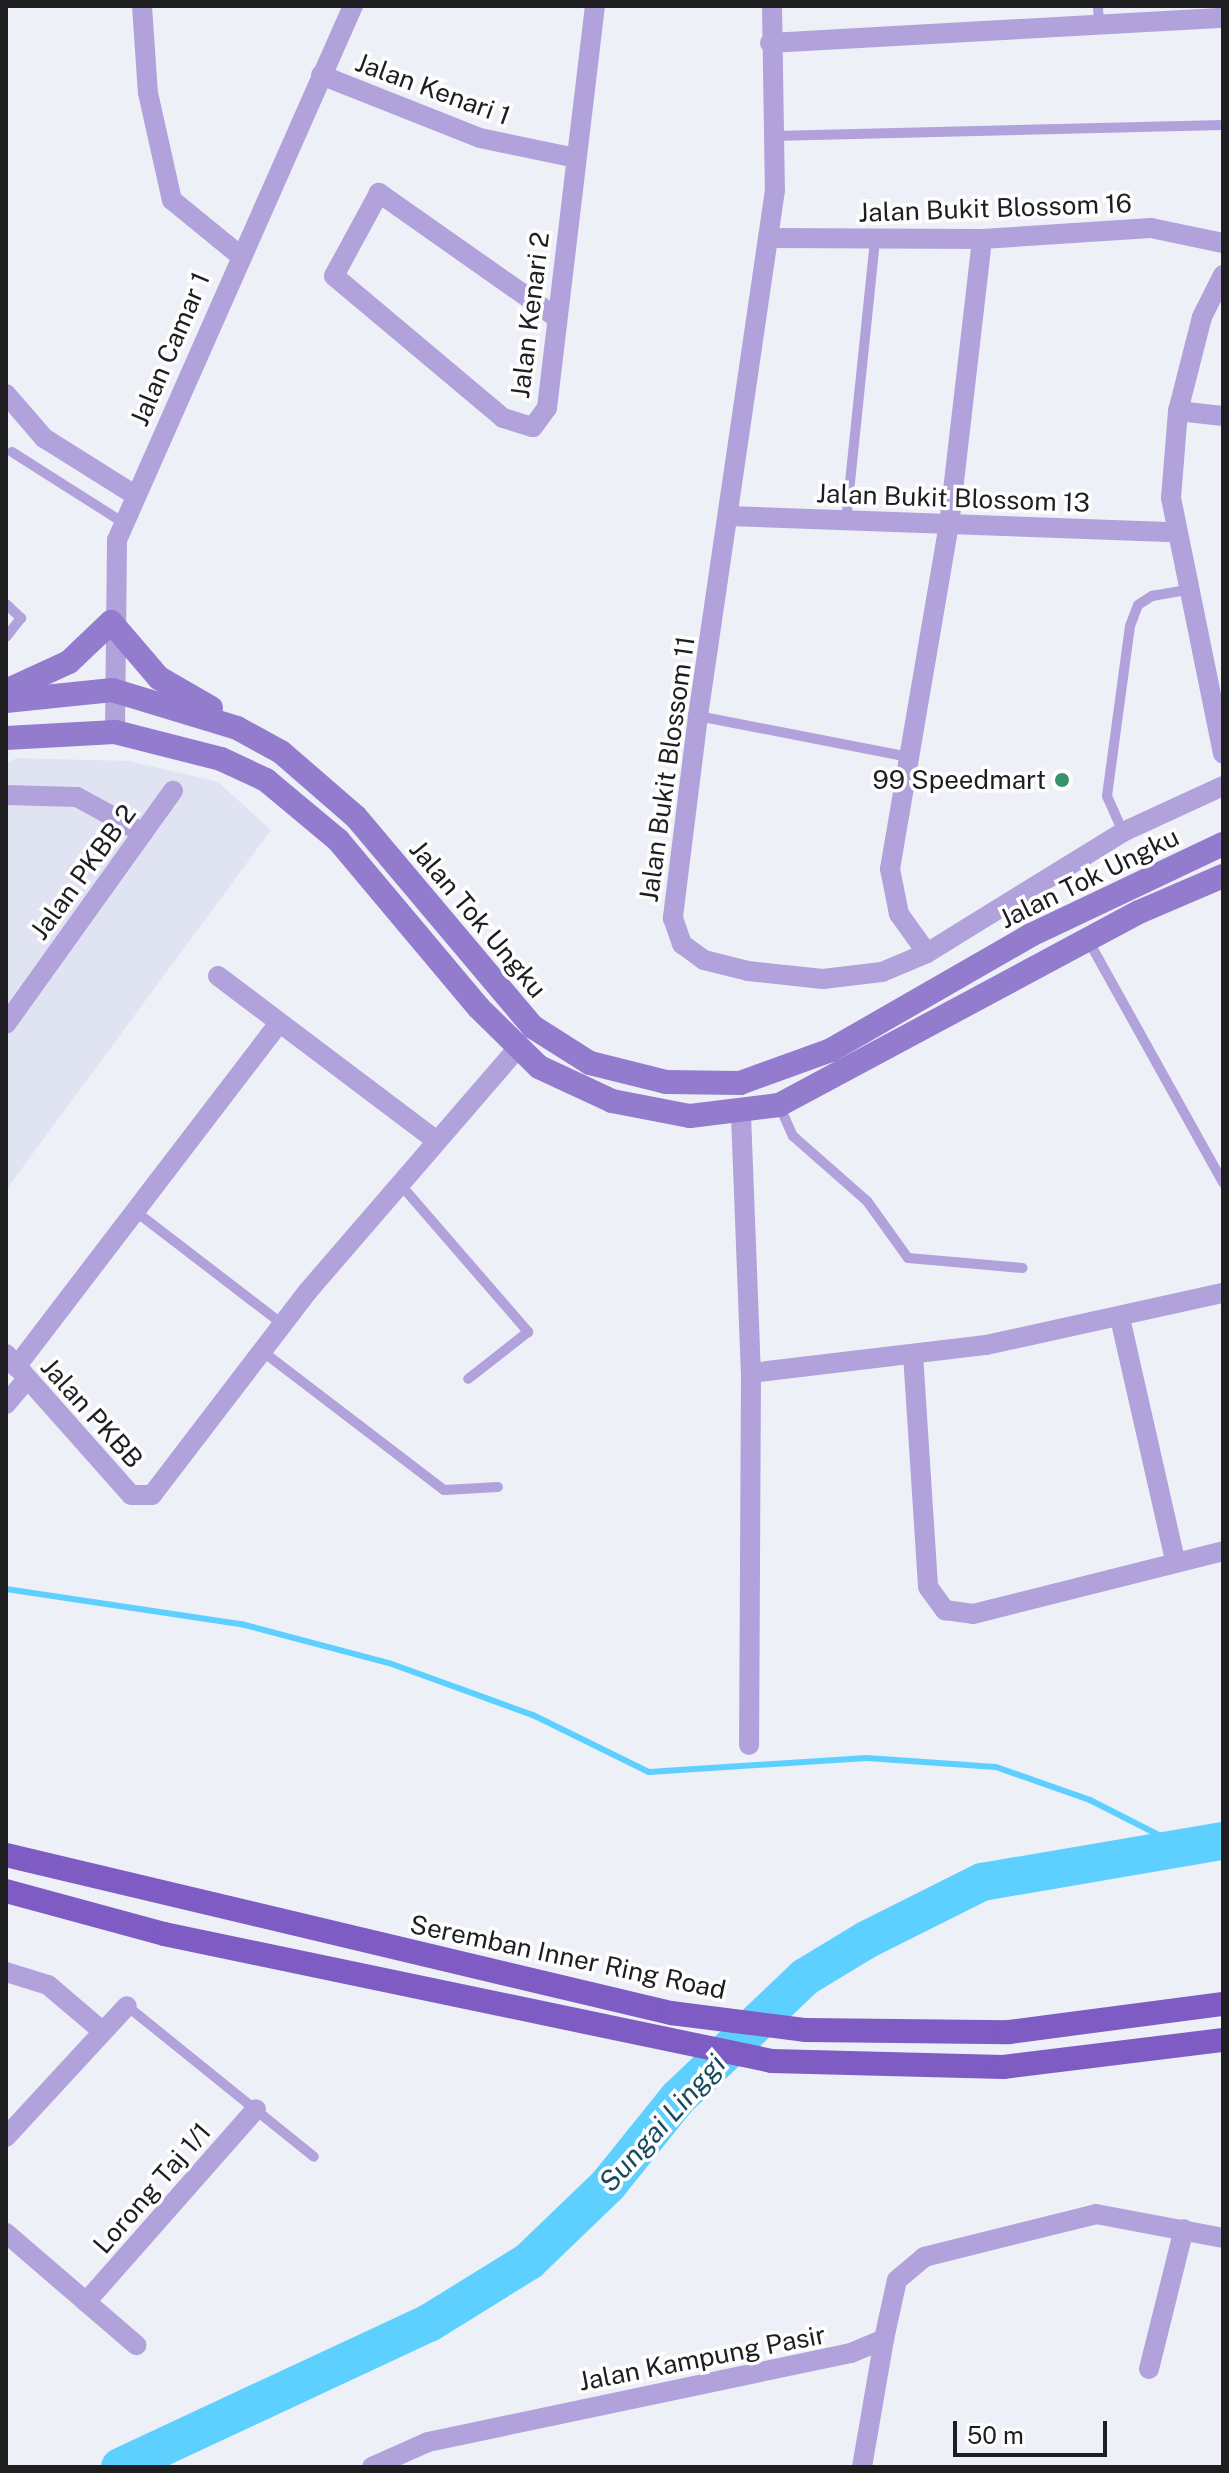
<!DOCTYPE html>
<style>
body{margin:0}
#map{position:relative;width:1229px;height:2473px;overflow:hidden;background:#eef0f7;font-family:"Public Sans",sans-serif}
div>[style]{position:absolute}
.built>*{inset:0;background:#e0e4f2}
.stream>*{height:6px;margin:-3px;padding:0 3px;transform-origin:3px;border-radius:3px;background:#5dd0ff}
.river>*{height:38px;margin:-19px;padding:0 19px;transform-origin:19px;border-radius:19px;background:#5dd0ff}
.service>*{height:10px;margin:-5px;padding:0 5px;transform-origin:5px;border-radius:5px;background:#b1a2db}
.minor>*{height:20px;margin:-10px;padding:0 10px;transform-origin:10px;border-radius:10px;background:#b1a2db}
.secondary>*{height:24px;margin:-12px;padding:0 12px;transform-origin:12px;border-radius:12px;background:#937bce}
.primary>*{height:24px;margin:-12px;padding:0 12px;transform-origin:12px;border-radius:12px;background:#7e5cc3}
.dots>*{width:22px;height:22px;translate:-50% -50%;box-sizing:border-box;border:4px solid #fefefe;border-radius:50%}
span{translate:-50% -50%;white-space:nowrap;text-align:center;line-height:1.15;-webkit-text-stroke:7px #fefefe;paint-order:stroke}
.street-label{font-size:26px;color:#1e1e21}
.poi-label{font-size:26px;color:#1e1e21}
.right{translate:-100% -50%;text-align:right}
.water-label{font-size:28px;color:#194a5e;font-style:italic}
.frame{position:absolute;inset:0;border:8px solid #1e1e21;pointer-events:none}
.scale{position:absolute;left:953px;top:2421px;width:154px;height:36px;box-sizing:border-box;border:4px solid #1e1e21;border-top:0;padding-left:10px;font-size:24px;line-height:28px;white-space:nowrap;color:#1e1e21;-webkit-text-stroke:6px #fefefe;paint-order:stroke}
</style>
<div id="map">
<div class="built">
<i style="clip-path:polygon(17px 758px,129px 761px,218px 782px,271px 830px,6px 1190px,6px 763px)"></i>
</div>
<div class="stream">
<i style="left:6px;top:1589px;width:238px;rotate:8.5deg"></i>
<i style="left:241px;top:1624px;width:153px;rotate:14.8deg"></i>
<i style="left:389px;top:1663px;width:153px;rotate:19.9deg"></i>
<i style="left:533px;top:1715px;width:129px;rotate:26.2deg"></i>
<i style="left:649px;top:1772px;width:218px;rotate:-3.7deg"></i>
<i style="left:867px;top:1758px;width:129px;rotate:4deg"></i>
<i style="left:996px;top:1767px;width:100px;rotate:19.3deg"></i>
<i style="left:1090px;top:1800px;width:108px;rotate:27deg"></i>
</div>
<div class="river">
<i style="left:120px;top:2467px;width:341px;rotate:-25deg"></i>
<i style="left:429px;top:2323px;width:118px;rotate:-31.8deg"></i>
<i style="left:529px;top:2261px;width:110px;rotate:-43.9deg"></i>
<i style="left:608px;top:2185px;width:112px;rotate:-51.2deg"></i>
<i style="left:678px;top:2098px;width:175px;rotate:-43.6deg"></i>
<i style="left:805px;top:1977px;width:71px;rotate:-31.2deg"></i>
<i style="left:866px;top:1940px;width:130px;rotate:-26.6deg"></i>
<i style="left:982px;top:1882px;width:244px;rotate:-9.7deg"></i>
</div>
<div class="service">
<i style="left:1098px;top:6px;width:18px;rotate:87deg"></i>
<i style="left:773px;top:136px;width:450px;rotate:-1.4deg"></i>
<i style="left:12px;top:452px;width:133px;rotate:32.4deg"></i>
<i style="left:846px;top:521px;width:283px;rotate:-84.1deg"></i>
<i style="left:6px;top:604px;width:21px;rotate:43deg"></i>
<i style="left:21px;top:618px;width:24px;rotate:128deg"></i>
<i style="left:698px;top:716px;width:215px;rotate:11deg"></i>
<i style="left:1123px;top:832px;width:39px;rotate:-114deg"></i>
<i style="left:1107px;top:796px;width:172px;rotate:-82.3deg"></i>
<i style="left:1130px;top:626px;width:22px;rotate:-69deg"></i>
<i style="left:1138px;top:605px;width:17px;rotate:-33deg"></i>
<i style="left:1152px;top:596px;width:36px;rotate:-10deg"></i>
<i style="left:1088px;top:940px;width:278px;rotate:60.9deg"></i>
<i style="left:779px;top:1105px;width:34px;rotate:66deg"></i>
<i style="left:793px;top:1136px;width:98px;rotate:41.3deg"></i>
<i style="left:867px;top:1201px;width:70px;rotate:54.3deg"></i>
<i style="left:908px;top:1258px;width:115px;rotate:5deg"></i>
<i style="left:400px;top:1184px;width:196px;rotate:49.1deg"></i>
<i style="left:528px;top:1332px;width:76px;rotate:141.9deg"></i>
<i style="left:135px;top:1211px;width:185px;rotate:37.5deg"></i>
<i style="left:262px;top:1351px;width:229px;rotate:37.4deg"></i>
<i style="left:444px;top:1490px;width:54px;rotate:-3.2deg"></i>
<i style="left:127px;top:2006px;width:240px;rotate:38.9deg"></i>
</div>
<div class="minor">
<i style="left:142px;top:6px;width:87px;rotate:86.1deg"></i>
<i style="left:148px;top:93px;width:110px;rotate:77.4deg"></i>
<i style="left:172px;top:200px;width:85px;rotate:39.3deg"></i>
<i style="left:772px;top:6px;width:184px;rotate:89.1deg"></i>
<i style="left:775px;top:190px;width:532px;rotate:98.33deg"></i>
<i style="left:698px;top:716px;width:204px;rotate:97.1deg"></i>
<i style="left:673px;top:918px;width:28px;rotate:71deg"></i>
<i style="left:682px;top:944px;width:27px;rotate:36deg"></i>
<i style="left:704px;top:960px;width:45px;rotate:14deg"></i>
<i style="left:748px;top:971px;width:75px;rotate:6.1deg"></i>
<i style="left:823px;top:979px;width:59px;rotate:-6.8deg"></i>
<i style="left:882px;top:972px;width:49px;rotate:-22.9deg"></i>
<i style="left:927px;top:953px;width:230px;rotate:-31.7deg"></i>
<i style="left:1123px;top:832px;width:110px;rotate:-24.7deg"></i>
<i style="left:770px;top:43px;width:454px;rotate:-3.2deg"></i>
<i style="left:321px;top:75px;width:171px;rotate:21.6deg"></i>
<i style="left:480px;top:138px;width:98px;rotate:11.8deg"></i>
<i style="left:768px;top:238px;width:214px;rotate:0.3deg"></i>
<i style="left:982px;top:239px;width:169px;rotate:-3.7deg"></i>
<i style="left:1151px;top:228px;width:74px;rotate:11.8deg"></i>
<i style="left:1223px;top:275px;width:47px;rotate:116.6deg"></i>
<i style="left:1202px;top:317px;width:97px;rotate:104.3deg"></i>
<i style="left:1178px;top:411px;width:87px;rotate:94.6deg"></i>
<i style="left:1171px;top:498px;width:261px;rotate:78.5deg"></i>
<i style="left:557px;top:318px;width:218px;rotate:-144.9deg"></i>
<i style="left:379px;top:193px;width:94px;rotate:118.5deg"></i>
<i style="left:334px;top:276px;width:221px;rotate:40deg"></i>
<i style="left:503px;top:418px;width:31px;rotate:17deg"></i>
<i style="left:533px;top:427px;width:24px;rotate:-54deg"></i>
<i style="left:547px;top:408px;width:405px;rotate:-83.2deg"></i>
<i style="left:6px;top:394px;width:58px;rotate:49.2deg"></i>
<i style="left:44px;top:438px;width:107px;rotate:32.1deg"></i>
<i style="left:1178px;top:411px;width:45px;rotate:6.3deg"></i>
<i style="left:729px;top:516px;width:446px;rotate:2.1deg"></i>
<i style="left:115px;top:732px;width:192px;rotate:-89.4deg"></i>
<i style="left:117px;top:540px;width:584px;rotate:-66.16deg"></i>
<i style="left:6px;top:795px;width:71px;rotate:1.6deg"></i>
<i style="left:77px;top:797px;width:75px;rotate:28.6deg"></i>
<i style="left:927px;top:953px;width:48px;rotate:-125.7deg"></i>
<i style="left:899px;top:914px;width:46px;rotate:-101.3deg"></i>
<i style="left:890px;top:869px;width:349px;rotate:-80.3deg"></i>
<i style="left:949px;top:525px;width:288px;rotate:-83.4deg"></i>
<i style="left:218px;top:976px;width:274px;rotate:37deg"></i>
<i style="left:6px;top:1024px;width:287px;rotate:-54.4deg"></i>
<i style="left:741px;top:1115px;width:258px;rotate:87.8deg"></i>
<i style="left:751px;top:1373px;width:372px;rotate:90.3deg"></i>
<i style="left:1120px;top:1318px;width:249px;rotate:77.2deg"></i>
<i style="left:6px;top:1354px;width:188px;rotate:48.4deg"></i>
<i style="left:131px;top:1495px;width:21px"></i>
<i style="left:152px;top:1495px;width:257px;rotate:-52.6deg"></i>
<i style="left:308px;top:1291px;width:320px;rotate:-49.2deg"></i>
<i style="left:913px;top:1354px;width:233px;rotate:86.3deg"></i>
<i style="left:928px;top:1587px;width:29px;rotate:54deg"></i>
<i style="left:945px;top:1610px;width:28px;rotate:8deg"></i>
<i style="left:973px;top:1614px;width:258px;rotate:-14.1deg"></i>
<i style="left:16px;top:1367px;width:432px;rotate:-52.6deg"></i>
<i style="left:751px;top:1373px;width:237px;rotate:-6.8deg"></i>
<i style="left:986px;top:1345px;width:243px;rotate:-12.4deg"></i>
<i style="left:6px;top:1404px;width:31px;rotate:-50deg"></i>
<i style="left:6px;top:1972px;width:44px;rotate:17.2deg"></i>
<i style="left:48px;top:1985px;width:70px;rotate:40.3deg"></i>
<i style="left:6px;top:2137px;width:178px;rotate:-47.3deg"></i>
<i style="left:6px;top:2233px;width:172px;rotate:40.7deg"></i>
<i style="left:86px;top:2302px;width:257px;rotate:-48.6deg"></i>
<i style="left:1149px;top:2369px;width:144px;rotate:-76deg"></i>
<i style="left:372px;top:2467px;width:61px;rotate:-24.1deg"></i>
<i style="left:428px;top:2442px;width:432px;rotate:-11.9deg"></i>
<i style="left:851px;top:2353px;width:36px;rotate:-23deg"></i>
<i style="left:884px;top:2339px;width:60px;rotate:-77.6deg"></i>
<i style="left:897px;top:2280px;width:35px;rotate:-40deg"></i>
<i style="left:924px;top:2257px;width:177px;rotate:-14deg"></i>
<i style="left:1096px;top:2214px;width:129px;rotate:10.7deg"></i>
<i style="left:862px;top:2467px;width:130px;rotate:-80.2deg"></i>
</div>
<div class="secondary">
<i style="left:6px;top:691px;width:69px;rotate:-24.7deg"></i>
<i style="left:69px;top:662px;width:58px;rotate:-43.6deg"></i>
<i style="left:111px;top:622px;width:74px;rotate:49.4deg"></i>
<i style="left:159px;top:678px;width:60px;rotate:30deg"></i>
<i style="left:6px;top:701px;width:107px;rotate:-5.9deg"></i>
<i style="left:112px;top:690px;width:131px;rotate:16.9deg"></i>
<i style="left:237px;top:728px;width:50px;rotate:28.6deg"></i>
<i style="left:281px;top:752px;width:99px;rotate:40.9deg"></i>
<i style="left:356px;top:817px;width:275px;rotate:49.9deg"></i>
<i style="left:533px;top:1027px;width:67px;rotate:32.3deg"></i>
<i style="left:590px;top:1063px;width:78px;rotate:14deg"></i>
<i style="left:666px;top:1082px;width:74px;rotate:0.8deg"></i>
<i style="left:740px;top:1083px;width:97px;rotate:-19.9deg"></i>
<i style="left:831px;top:1050px;width:231px;rotate:-29.9deg"></i>
<i style="left:1031px;top:935px;width:212px;rotate:-25.4deg"></i>
<i style="left:6px;top:738px;width:109px;rotate:-3.2deg"></i>
<i style="left:115px;top:732px;width:109px;rotate:14.3deg"></i>
<i style="left:221px;top:759px;width:50px;rotate:25deg"></i>
<i style="left:266px;top:780px;width:94px;rotate:39.8deg"></i>
<i style="left:338px;top:840px;width:219px;rotate:50deg"></i>
<i style="left:479px;top:1008px;width:84px;rotate:44.5deg"></i>
<i style="left:539px;top:1067px;width:81px;rotate:25deg"></i>
<i style="left:612px;top:1101px;width:79px;rotate:10.9deg"></i>
<i style="left:690px;top:1116px;width:90px;rotate:-7deg"></i>
<i style="left:779px;top:1105px;width:408px;rotate:-28.2deg"></i>
<i style="left:1139px;top:912px;width:91px;rotate:-23.2deg"></i>
</div>
<div class="primary">
<i style="left:6px;top:1855px;width:684px;rotate:13.37deg"></i>
<i style="left:671px;top:2013px;width:136px;rotate:7.2deg"></i>
<i style="left:806px;top:2030px;width:203px;rotate:0.6deg"></i>
<i style="left:1009px;top:2032px;width:216px;rotate:-7.5deg"></i>
<i style="left:6px;top:1891px;width:164px;rotate:15.2deg"></i>
<i style="left:164px;top:1934px;width:621px;rotate:11.8deg"></i>
<i style="left:772px;top:2061px;width:231px;rotate:1.5deg"></i>
<i style="left:1003px;top:2067px;width:222px;rotate:-7deg"></i>
</div>
<div class="dots">
<i style="left:1062px;top:780px;background:#38936a"></i>
</div>
<div class="street-label">
<span style="left:433px;top:89px;rotate:20deg">Jalan Kenari 1</span>
<span style="left:995px;top:208px;rotate:-2deg">Jalan Bukit Blossom 16</span>
<span style="left:530px;top:315px;rotate:-83deg">Jalan Kenari 2</span>
<span style="left:170px;top:349px;rotate:-67deg">Jalan Camar 1</span>
<span style="left:953px;top:498px;rotate:2deg">Jalan Bukit Blossom 13</span>
<span style="left:667px;top:769px;rotate:-82deg">Jalan Bukit Blossom 11</span>
<span style="left:83px;top:872px;rotate:-54deg">Jalan PKBB 2</span>
<span style="left:1089px;top:878px;rotate:-26deg">Jalan Tok Ungku</span>
<span style="left:478px;top:919px;rotate:50deg">Jalan Tok Ungku</span>
<span style="left:92px;top:1413px;rotate:48deg">Jalan PKBB</span>
<span style="left:568px;top:1957px;rotate:12deg">Seremban Inner Ring Road</span>
<span style="left:152px;top:2188px;rotate:-49deg">Lorong Taj 1/1</span>
<span style="left:702px;top:2358px;rotate:-11deg">Jalan Kampung Pasir</span>
</div>
<div class="poi-label">
<span class="right" style="left:1046px;top:780px">99 Speedmart</span>
</div>
<div class="water-label">
<span style="left:662px;top:2123px;rotate:-48deg">Sungai Linggi</span>
</div>
<div class="frame"></div>
<div class="scale">50 m</div>
</div>
